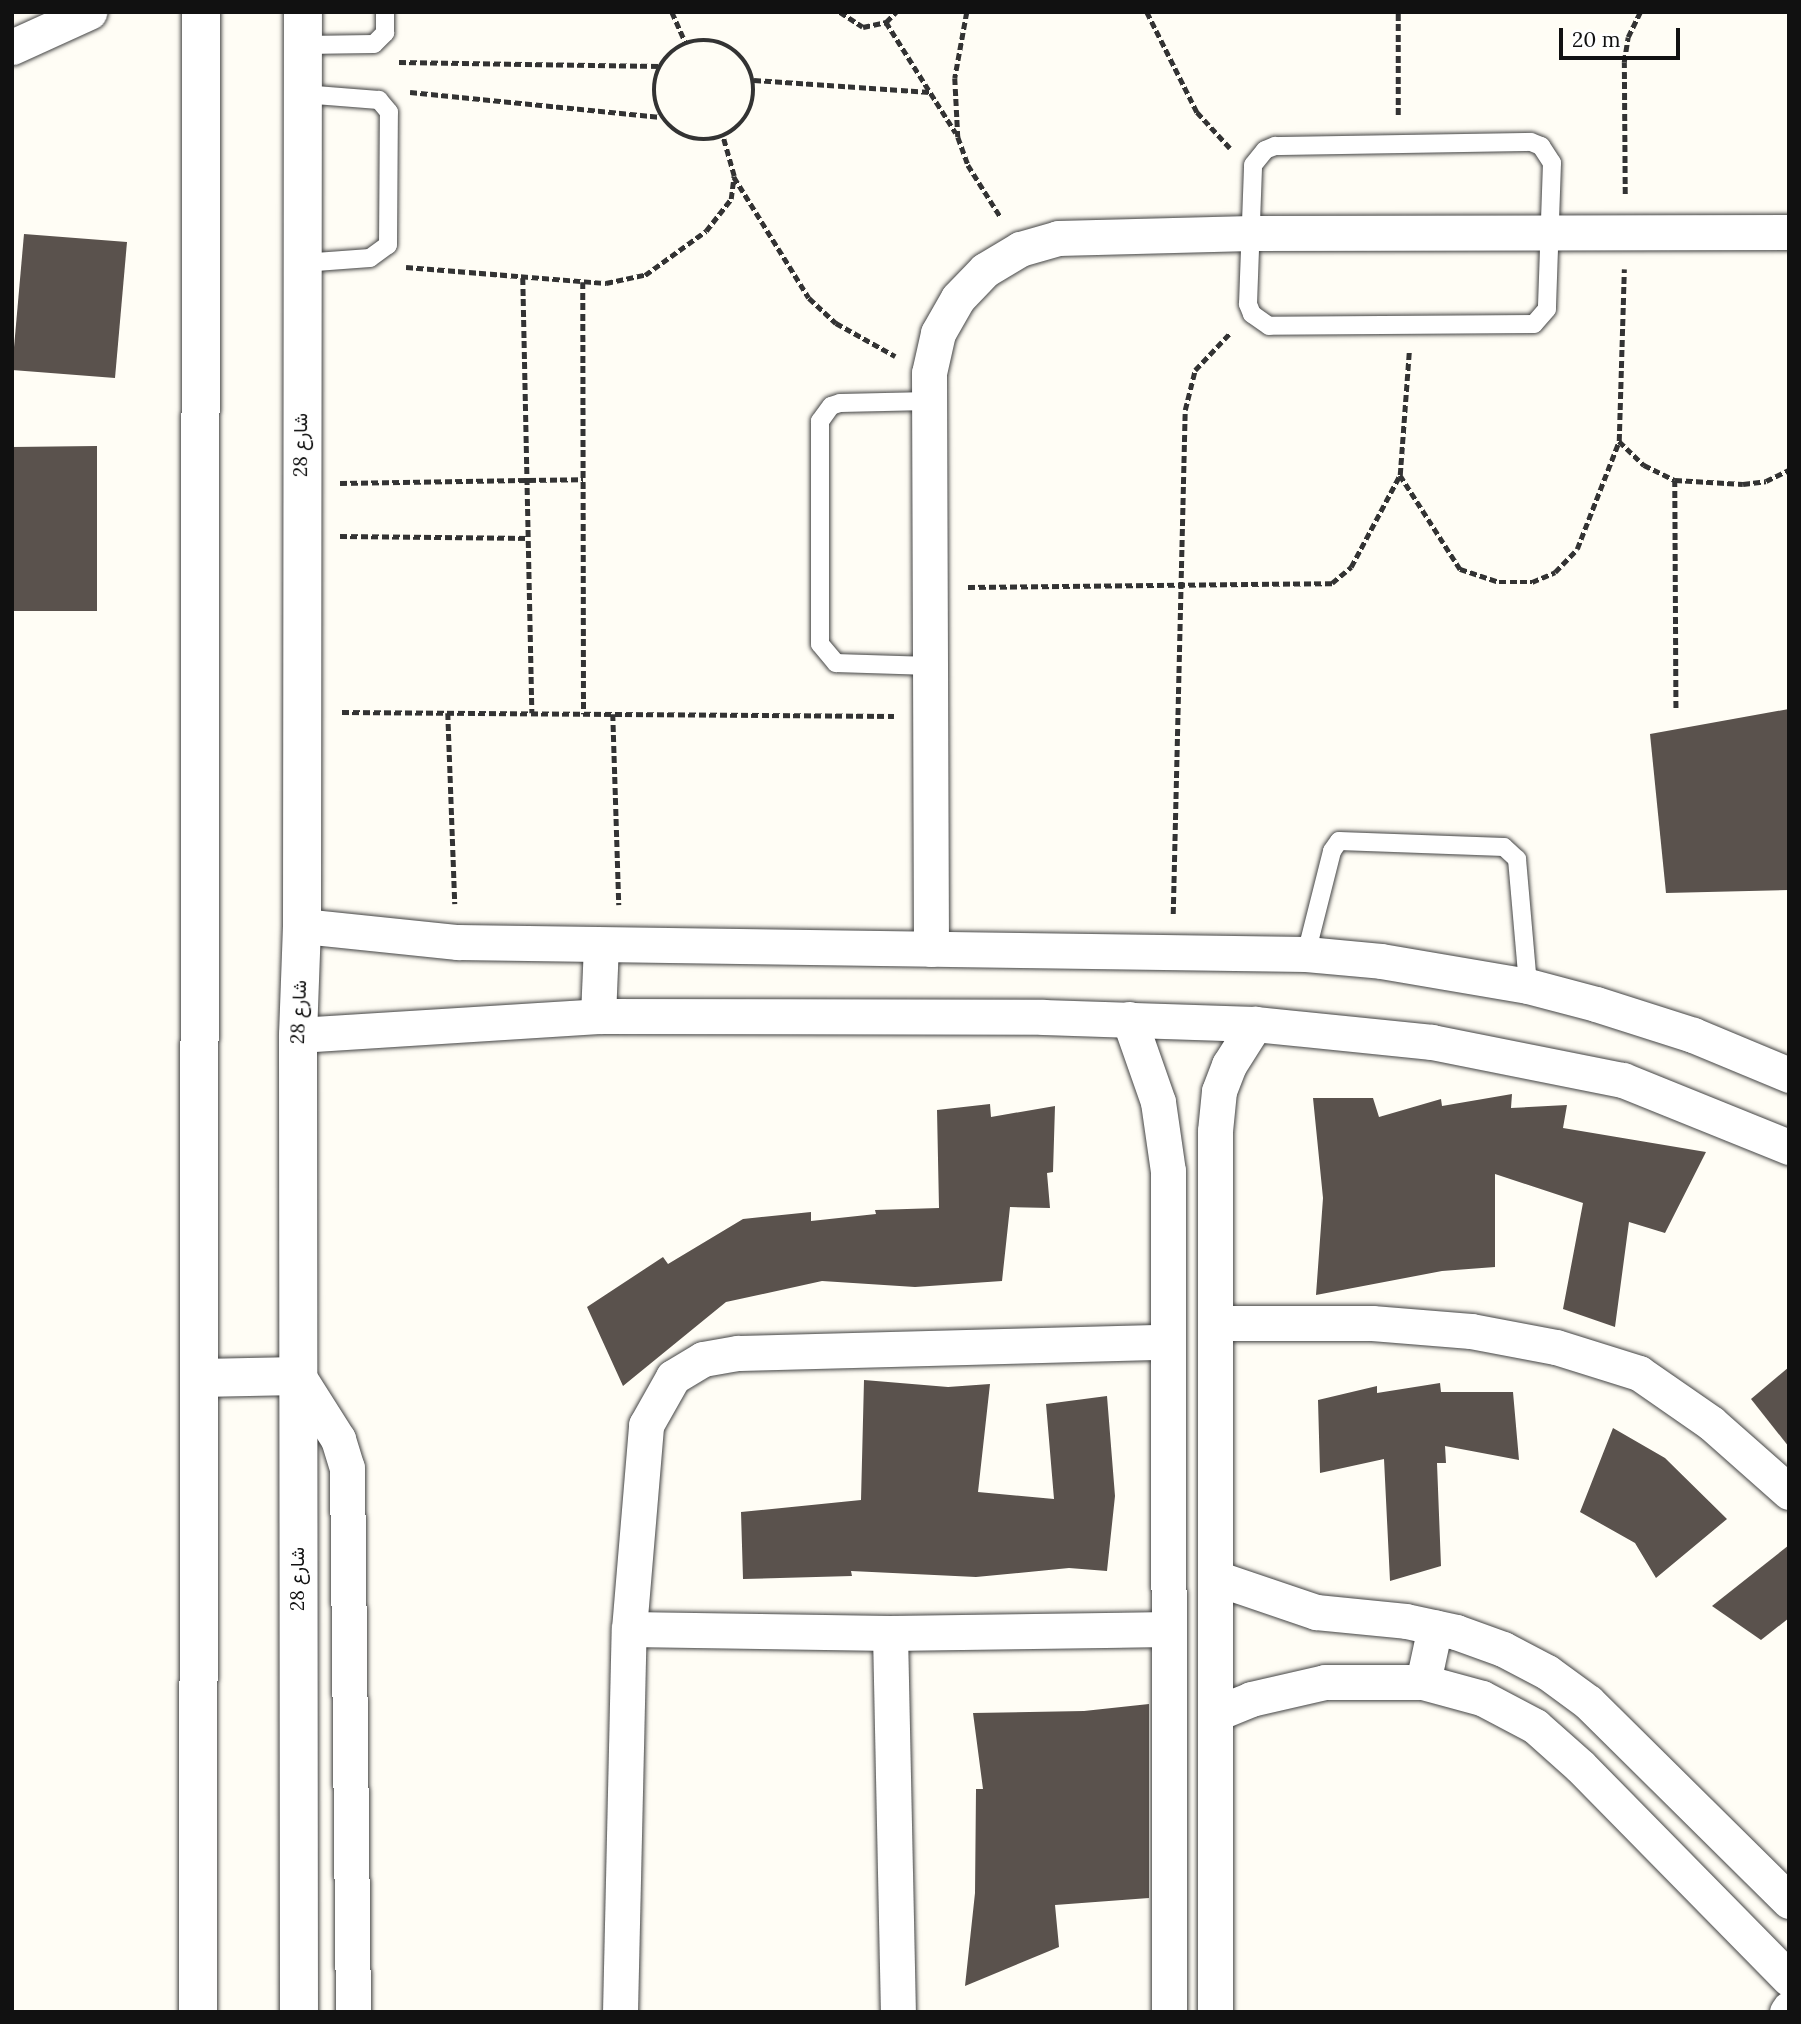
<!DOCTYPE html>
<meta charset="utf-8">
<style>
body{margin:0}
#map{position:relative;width:1801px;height:2024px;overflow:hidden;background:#fffdf5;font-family:Lora,Vazirmatn,serif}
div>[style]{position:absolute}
.building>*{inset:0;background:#5a524d}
.path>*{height:4.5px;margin-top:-2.25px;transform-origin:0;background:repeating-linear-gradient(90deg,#333 0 7px,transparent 0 10.5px)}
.path>.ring{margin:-2.25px;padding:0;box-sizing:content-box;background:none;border:4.5px solid #333;border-radius:50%}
.roads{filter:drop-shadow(0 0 2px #444) drop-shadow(0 0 2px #444)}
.service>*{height:18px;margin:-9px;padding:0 9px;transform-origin:9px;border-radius:9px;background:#fff}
.minor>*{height:35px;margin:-17.5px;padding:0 17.5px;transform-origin:17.5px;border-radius:17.5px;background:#fff}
.tertiary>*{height:38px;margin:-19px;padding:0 19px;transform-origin:19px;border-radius:19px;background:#fff}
span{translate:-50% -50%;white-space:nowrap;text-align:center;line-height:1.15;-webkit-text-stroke:7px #fff;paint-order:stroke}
.street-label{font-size:19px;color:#111}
.frame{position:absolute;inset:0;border:14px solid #111;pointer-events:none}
.scale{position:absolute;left:1559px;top:28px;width:121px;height:32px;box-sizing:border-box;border:4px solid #111;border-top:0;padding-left:9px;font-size:21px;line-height:24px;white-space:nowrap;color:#111;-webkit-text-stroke:5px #fff;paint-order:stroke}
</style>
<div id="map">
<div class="building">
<i style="clip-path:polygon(24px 234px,127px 242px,115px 378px,12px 370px)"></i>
<i style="clip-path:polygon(97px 446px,97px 611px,12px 611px,12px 447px)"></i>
<i style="clip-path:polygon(1789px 709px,1789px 890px,1666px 893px,1650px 734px)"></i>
<i style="clip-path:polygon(1512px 1094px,1511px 1108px,1567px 1105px,1563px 1128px,1706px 1152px,1665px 1233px,1629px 1222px,1615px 1327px,1563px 1309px,1583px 1203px,1495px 1174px,1495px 1267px,1442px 1271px,1316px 1295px,1323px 1198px,1313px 1098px,1373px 1098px,1379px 1117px,1441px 1099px,1442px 1106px)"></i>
<i style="clip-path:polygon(990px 1104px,991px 1117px,1055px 1106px,1053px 1172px,1047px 1173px,1050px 1208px,1010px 1207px,1002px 1281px,915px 1287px,822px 1281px,726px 1302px,623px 1386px,587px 1307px,663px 1257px,668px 1264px,743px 1219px,811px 1212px,811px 1221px,876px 1214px,875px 1210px,939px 1208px,937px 1110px)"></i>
<i style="clip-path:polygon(1789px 1367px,1789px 1447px,1751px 1399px)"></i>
<i style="clip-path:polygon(864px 1380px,948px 1387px,990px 1384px,978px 1492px,1054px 1499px,1046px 1404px,1107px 1396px,1115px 1496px,1107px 1571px,1069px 1568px,976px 1577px,851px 1571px,852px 1576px,743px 1579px,741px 1512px,861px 1500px)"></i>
<i style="clip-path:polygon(1440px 1383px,1441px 1392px,1513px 1392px,1519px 1460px,1445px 1446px,1446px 1463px,1437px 1463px,1441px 1566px,1390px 1581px,1384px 1459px,1320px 1473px,1318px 1400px,1377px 1386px,1377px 1393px)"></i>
<i style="clip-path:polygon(1613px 1428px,1665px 1458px,1727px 1519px,1656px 1578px,1635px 1543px,1580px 1512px)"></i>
<i style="clip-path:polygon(1789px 1545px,1789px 1618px,1761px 1640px,1712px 1606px)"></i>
<i style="clip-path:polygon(1149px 1704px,1149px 1898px,1055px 1905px,1059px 1947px,965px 1986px,975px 1893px,976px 1789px,983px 1789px,973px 1713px,1084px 1711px)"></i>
</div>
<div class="path">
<i style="left:672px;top:12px;width:34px;rotate:66deg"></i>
<i style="left:840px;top:12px;width:27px;rotate:33deg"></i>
<i style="left:863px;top:27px;width:24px;rotate:-12deg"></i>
<i style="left:886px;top:22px;width:14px;rotate:-45deg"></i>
<i style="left:967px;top:12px;width:67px;rotate:100.3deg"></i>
<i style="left:955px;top:78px;width:59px;rotate:87.1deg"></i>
<i style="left:958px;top:137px;width:30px;rotate:70deg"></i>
<i style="left:968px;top:165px;width:60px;rotate:57.9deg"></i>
<i style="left:1147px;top:12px;width:112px;rotate:63.4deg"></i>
<i style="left:1197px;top:112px;width:49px;rotate:47.5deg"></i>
<i style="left:886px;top:22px;width:131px;rotate:57.8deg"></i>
<i class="ring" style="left:654px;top:40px;width:95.5px;height:95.5px"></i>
<i style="left:399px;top:62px;width:261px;rotate:0.9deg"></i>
<i style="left:754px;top:80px;width:176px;rotate:3.9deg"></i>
<i style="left:410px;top:92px;width:252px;rotate:5.7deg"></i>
<i style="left:1398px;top:115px;width:103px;rotate:-90deg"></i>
<i style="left:734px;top:177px;width:142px;rotate:58.2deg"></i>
<i style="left:809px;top:298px;width:37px;rotate:43deg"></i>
<i style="left:836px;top:323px;width:68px;rotate:29.2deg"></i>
<i style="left:1625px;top:194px;width:132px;rotate:-90.4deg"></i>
<i style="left:1624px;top:62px;width:25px;rotate:-81deg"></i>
<i style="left:1628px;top:37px;width:28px;rotate:-64deg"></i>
<i style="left:406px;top:267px;width:201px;rotate:4.6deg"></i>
<i style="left:606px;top:283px;width:40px;rotate:-12deg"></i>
<i style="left:645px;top:275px;width:75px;rotate:-35.8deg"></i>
<i style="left:706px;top:231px;width:41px;rotate:-52deg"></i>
<i style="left:731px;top:199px;width:23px;rotate:-83deg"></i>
<i style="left:734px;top:176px;width:41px;rotate:-105.8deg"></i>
<i style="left:523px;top:278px;width:435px;rotate:88.8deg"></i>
<i style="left:583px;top:282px;width:432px;rotate:89.9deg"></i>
<i style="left:1619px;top:441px;width:35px;rotate:44deg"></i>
<i style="left:1644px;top:465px;width:34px;rotate:26deg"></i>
<i style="left:1675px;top:480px;width:68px;rotate:3.4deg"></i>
<i style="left:1743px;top:484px;width:23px;rotate:-7deg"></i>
<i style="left:1766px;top:481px;width:25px;rotate:-26deg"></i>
<i style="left:1400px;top:475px;width:112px;rotate:57.4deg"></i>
<i style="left:1460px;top:569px;width:41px;rotate:18.4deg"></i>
<i style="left:1499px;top:582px;width:33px"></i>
<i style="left:1532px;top:582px;width:25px;rotate:-23deg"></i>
<i style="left:1555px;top:572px;width:32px;rotate:-46deg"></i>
<i style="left:1577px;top:549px;width:116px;rotate:-68.7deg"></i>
<i style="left:1619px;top:441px;width:172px;rotate:-88.3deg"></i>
<i style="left:1675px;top:480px;width:229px;rotate:89.7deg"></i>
<i style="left:340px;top:483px;width:243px;rotate:-0.9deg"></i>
<i style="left:340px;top:536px;width:189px;rotate:0.6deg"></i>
<i style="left:968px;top:587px;width:364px;rotate:-0.6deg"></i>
<i style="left:1332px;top:583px;width:25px;rotate:-40deg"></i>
<i style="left:1351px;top:567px;width:104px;rotate:-62deg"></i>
<i style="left:1400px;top:475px;width:123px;rotate:-85.8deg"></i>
<i style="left:342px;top:712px;width:552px;rotate:0.42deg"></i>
<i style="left:448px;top:713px;width:191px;rotate:87.9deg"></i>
<i style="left:613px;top:714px;width:191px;rotate:88.2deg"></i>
<i style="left:1173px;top:914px;width:504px;rotate:-88.64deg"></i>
<i style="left:1185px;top:410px;width:41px;rotate:-76deg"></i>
<i style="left:1195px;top:370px;width:51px;rotate:-46.6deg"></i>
</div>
<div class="roads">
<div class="service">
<i style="left:303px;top:45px;width:71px;rotate:-0.8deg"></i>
<i style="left:374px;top:44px;width:16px;rotate:-45deg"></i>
<i style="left:385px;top:33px;width:21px;rotate:-90deg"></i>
<i style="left:1531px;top:142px;width:11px;rotate:22deg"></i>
<i style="left:1541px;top:146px;width:20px;rotate:57deg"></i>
<i style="left:1552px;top:163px;width:146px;rotate:92deg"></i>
<i style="left:1547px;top:309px;width:20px;rotate:131deg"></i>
<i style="left:1534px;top:324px;width:265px;rotate:179.6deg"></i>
<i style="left:1269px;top:326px;width:21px;rotate:-145deg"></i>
<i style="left:1252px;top:314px;width:11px;rotate:-112deg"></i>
<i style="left:1248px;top:304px;width:139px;rotate:-87.9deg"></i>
<i style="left:1253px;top:165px;width:19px;rotate:-51deg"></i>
<i style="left:1265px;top:150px;width:11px;rotate:-22deg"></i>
<i style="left:1275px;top:146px;width:256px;rotate:-0.9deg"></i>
<i style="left:302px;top:263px;width:68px;rotate:-4.2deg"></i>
<i style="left:370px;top:258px;width:22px;rotate:-36deg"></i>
<i style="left:388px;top:245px;width:133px;rotate:-89.6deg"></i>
<i style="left:389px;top:112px;width:16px;rotate:-130deg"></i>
<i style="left:379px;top:100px;width:77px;rotate:-175.5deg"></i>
<i style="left:929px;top:401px;width:89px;rotate:178.7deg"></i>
<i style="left:840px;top:403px;width:9px;rotate:162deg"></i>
<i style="left:831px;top:406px;width:19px;rotate:126deg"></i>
<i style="left:820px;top:421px;width:223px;rotate:90deg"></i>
<i style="left:820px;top:644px;width:25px;rotate:50deg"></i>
<i style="left:836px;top:663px;width:94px;rotate:1.8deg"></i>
<i style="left:1306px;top:954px;width:106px;rotate:-75.8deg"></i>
<i style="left:1332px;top:851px;width:12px;rotate:-55deg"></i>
<i style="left:1339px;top:841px;width:165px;rotate:2.1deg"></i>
<i style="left:1504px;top:847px;width:18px;rotate:43deg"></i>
<i style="left:1517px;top:859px;width:127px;rotate:85deg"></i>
</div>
<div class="minor">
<i style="left:12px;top:47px;width:85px;rotate:-24.4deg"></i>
<i style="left:302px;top:926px;width:156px;rotate:5.9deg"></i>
<i style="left:457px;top:942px;width:849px;rotate:0.81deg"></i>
<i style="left:1306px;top:954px;width:75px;rotate:5.3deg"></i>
<i style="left:1381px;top:961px;width:149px;rotate:9.7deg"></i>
<i style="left:1528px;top:986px;width:70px;rotate:14.8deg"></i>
<i style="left:1596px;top:1004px;width:102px;rotate:17.7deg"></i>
<i style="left:1693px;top:1035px;width:104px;rotate:22.6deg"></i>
<i style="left:931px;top:949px;width:576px;rotate:-90.2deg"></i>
<i style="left:929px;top:373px;width:41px;rotate:-77.3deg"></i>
<i style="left:938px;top:333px;width:40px;rotate:-60.3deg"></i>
<i style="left:958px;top:298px;width:39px;rotate:-46deg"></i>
<i style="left:985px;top:270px;width:41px;rotate:-31deg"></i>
<i style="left:1020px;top:249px;width:40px;rotate:-16deg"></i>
<i style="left:1058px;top:238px;width:193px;rotate:-1.5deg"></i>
<i style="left:1251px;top:233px;width:538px;rotate:-0.11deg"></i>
<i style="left:598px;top:1016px;width:71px;rotate:-87.6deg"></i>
<i style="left:1129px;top:1019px;width:88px;rotate:70.7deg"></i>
<i style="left:1158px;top:1102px;width:70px;rotate:81.8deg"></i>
<i style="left:1168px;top:1171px;width:841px;rotate:89.93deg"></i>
<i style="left:298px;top:1035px;width:301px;rotate:-3.6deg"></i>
<i style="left:598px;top:1016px;width:445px;rotate:0.1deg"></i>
<i style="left:1043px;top:1017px;width:212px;rotate:1.9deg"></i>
<i style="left:1255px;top:1024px;width:178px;rotate:5.8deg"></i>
<i style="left:1432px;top:1042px;width:195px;rotate:11.3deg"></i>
<i style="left:1623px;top:1080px;width:179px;rotate:22deg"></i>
<i style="left:1218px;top:1323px;width:154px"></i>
<i style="left:1372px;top:1323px;width:99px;rotate:4.6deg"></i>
<i style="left:1471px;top:1331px;width:86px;rotate:10.7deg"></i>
<i style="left:1556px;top:1347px;width:87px;rotate:17.4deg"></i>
<i style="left:1639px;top:1373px;width:88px;rotate:34.8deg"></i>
<i style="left:1711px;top:1423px;width:104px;rotate:41.5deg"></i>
<i style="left:298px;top:1376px;width:75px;rotate:57.6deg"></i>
<i style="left:338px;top:1439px;width:30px;rotate:73deg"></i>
<i style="left:347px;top:1468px;width:544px;rotate:89.37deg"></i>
<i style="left:1216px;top:1578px;width:106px;rotate:18.8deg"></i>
<i style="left:1316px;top:1612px;width:90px;rotate:5.7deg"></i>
<i style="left:1406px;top:1621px;width:51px;rotate:12.4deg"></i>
<i style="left:1456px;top:1632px;width:50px;rotate:19.9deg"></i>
<i style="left:1503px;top:1649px;width:50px;rotate:27.6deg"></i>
<i style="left:1547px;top:1672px;width:51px;rotate:36.2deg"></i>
<i style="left:1588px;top:1702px;width:283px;rotate:44.7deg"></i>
<i style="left:629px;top:1629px;width:205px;rotate:-85.2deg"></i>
<i style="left:646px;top:1425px;width:55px;rotate:-60.6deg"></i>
<i style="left:673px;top:1377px;width:35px;rotate:-31deg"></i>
<i style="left:703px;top:1359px;width:36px;rotate:-10deg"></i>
<i style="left:738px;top:1353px;width:428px;rotate:-1.5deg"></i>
<i style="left:890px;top:1633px;width:379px;rotate:88.8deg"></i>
<i style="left:1423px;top:1682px;width:56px;rotate:-77.7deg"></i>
<i style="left:1217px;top:1713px;width:37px;rotate:-22deg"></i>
<i style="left:1251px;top:1699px;width:76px;rotate:-12.9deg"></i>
<i style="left:1325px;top:1682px;width:98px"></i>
<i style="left:1423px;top:1682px;width:61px;rotate:15.2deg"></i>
<i style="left:1482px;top:1698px;width:60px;rotate:27.8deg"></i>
<i style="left:1535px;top:1726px;width:60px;rotate:41.6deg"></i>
<i style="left:1580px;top:1766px;width:298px;rotate:45.5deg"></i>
<i style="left:620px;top:2012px;width:383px;rotate:-88.7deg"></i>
<i style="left:629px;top:1629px;width:261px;rotate:0.9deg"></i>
<i style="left:890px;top:1633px;width:279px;rotate:-0.8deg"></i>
<i style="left:1215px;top:2012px;width:881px;rotate:-90deg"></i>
<i style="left:1215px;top:1131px;width:40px;rotate:-84.3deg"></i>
<i style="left:1219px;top:1091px;width:28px;rotate:-69deg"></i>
<i style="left:1229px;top:1065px;width:49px;rotate:-57.6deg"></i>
<i style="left:1787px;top:2012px;width:4px;rotate:-56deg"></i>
</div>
<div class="tertiary">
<i style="left:200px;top:1378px;width:98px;rotate:-1.2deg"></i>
<i style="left:198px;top:2012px;width:2000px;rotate:-89.91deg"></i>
<i style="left:299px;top:2012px;width:977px;rotate:-90.06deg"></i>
<i style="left:298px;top:1035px;width:109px;rotate:-87.9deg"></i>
<i style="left:302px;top:926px;width:914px;rotate:-89.94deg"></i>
</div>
</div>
<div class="street-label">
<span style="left:301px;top:445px;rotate:-90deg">شارع 28</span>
<span style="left:299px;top:1012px;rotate:-88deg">شارع 28</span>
<span style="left:298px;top:1579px;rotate:-90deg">شارع 28</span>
</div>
<div class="frame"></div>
<div class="scale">20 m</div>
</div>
